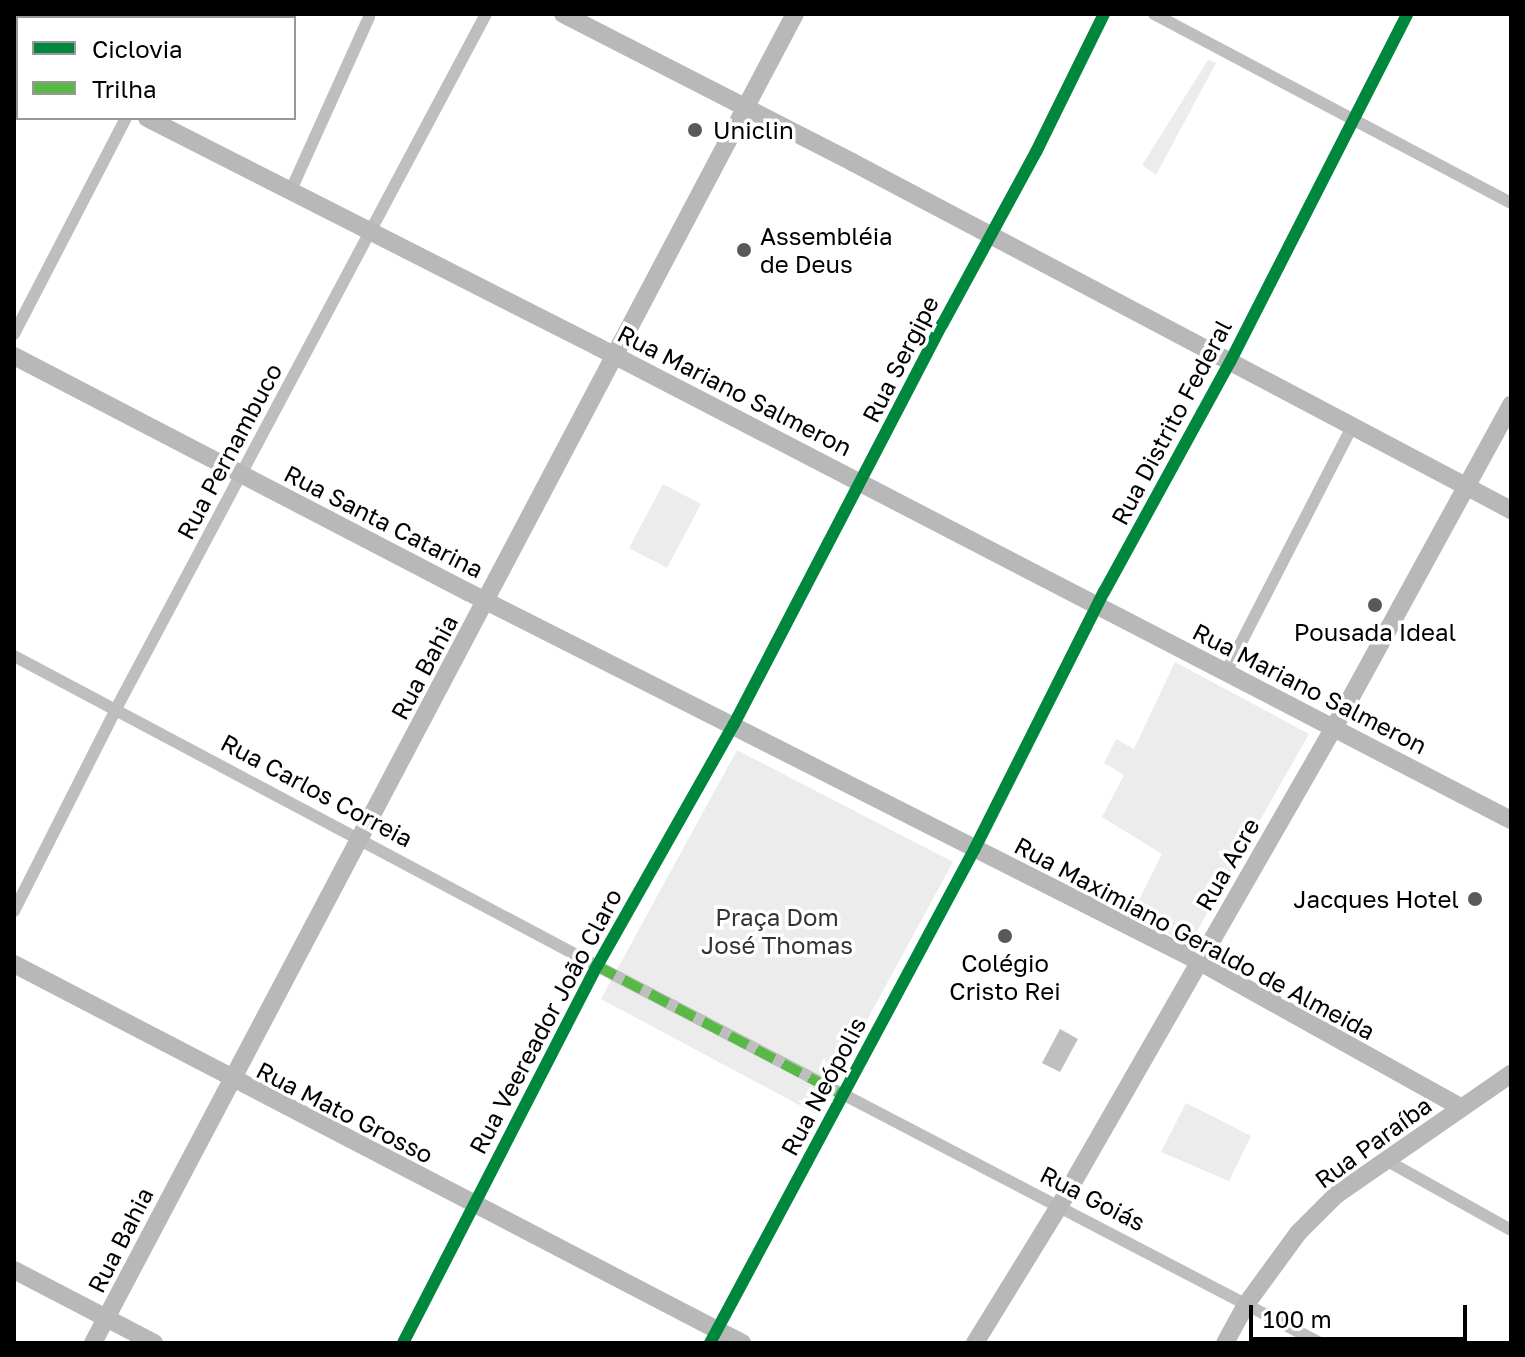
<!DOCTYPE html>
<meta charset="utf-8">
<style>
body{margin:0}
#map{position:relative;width:1525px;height:1357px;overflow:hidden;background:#fff;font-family:"Golos Text",sans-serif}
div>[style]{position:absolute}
.green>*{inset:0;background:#ececec}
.water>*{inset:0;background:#bfbfbf}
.street>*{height:12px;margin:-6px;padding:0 6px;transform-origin:6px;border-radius:6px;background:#bebebe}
.secondary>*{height:18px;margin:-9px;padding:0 9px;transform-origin:9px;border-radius:9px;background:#b8b8b8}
.quiet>*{height:10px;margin-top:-5px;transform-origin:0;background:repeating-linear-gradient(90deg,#58b947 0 20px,transparent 0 30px)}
.cycleway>*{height:12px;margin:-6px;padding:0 6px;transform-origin:6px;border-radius:6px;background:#00873e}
.dots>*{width:22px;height:22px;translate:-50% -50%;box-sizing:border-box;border:4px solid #fff;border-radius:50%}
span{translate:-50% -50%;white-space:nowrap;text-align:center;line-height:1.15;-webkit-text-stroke:7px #fff;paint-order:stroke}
.poi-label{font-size:24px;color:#000}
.left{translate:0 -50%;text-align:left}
.right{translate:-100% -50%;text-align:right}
.street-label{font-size:24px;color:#000}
.park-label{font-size:24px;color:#333}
.frame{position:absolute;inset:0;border:16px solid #000;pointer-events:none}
.legend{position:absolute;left:16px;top:16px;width:280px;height:104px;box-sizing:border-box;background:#fff;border:2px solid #999;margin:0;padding:10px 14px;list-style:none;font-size:24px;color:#000}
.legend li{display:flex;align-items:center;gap:16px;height:40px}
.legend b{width:40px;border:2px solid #999}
.scale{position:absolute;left:1249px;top:1305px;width:218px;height:36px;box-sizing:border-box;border:4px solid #000;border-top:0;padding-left:10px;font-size:24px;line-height:28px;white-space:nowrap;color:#000;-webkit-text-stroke:6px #fff;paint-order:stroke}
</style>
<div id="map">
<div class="green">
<i style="clip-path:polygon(1208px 60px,1216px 63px,1156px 175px,1142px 165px)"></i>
<i style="clip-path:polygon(663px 484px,701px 504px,667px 568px,629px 548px)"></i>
<i style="clip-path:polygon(1175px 662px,1309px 734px,1189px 945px,1132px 914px,1162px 854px,1102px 817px,1124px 775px,1104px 763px,1116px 739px,1134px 749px)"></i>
<i style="clip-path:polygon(737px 750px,953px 862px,816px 1114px,601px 999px)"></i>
<i style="clip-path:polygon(1186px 1103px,1251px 1136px,1229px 1181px,1161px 1152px)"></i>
</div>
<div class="water">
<i style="clip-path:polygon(1060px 1029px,1078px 1039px,1060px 1072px,1042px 1063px)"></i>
</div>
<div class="street">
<i style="left:1154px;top:14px;width:404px;rotate:27.9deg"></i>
<i style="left:178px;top:18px;width:4px;rotate:-63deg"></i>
<i style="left:291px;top:190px;width:190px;rotate:-65.7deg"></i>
<i style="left:14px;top:334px;width:243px;rotate:-62.6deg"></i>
<i style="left:14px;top:656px;width:660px;rotate:28deg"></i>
<i style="left:597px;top:966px;width:815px;rotate:27.54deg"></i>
<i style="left:1226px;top:672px;width:276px;rotate:-62.8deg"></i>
<i style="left:14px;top:911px;width:229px;rotate:-63.2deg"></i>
<i style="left:117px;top:707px;width:785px;rotate:-61.97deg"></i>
<i style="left:1384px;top:1159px;width:145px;rotate:29.2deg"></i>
<i style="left:403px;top:1343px;width:424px;rotate:-62.8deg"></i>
<i style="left:597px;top:966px;width:278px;rotate:-60.5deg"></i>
<i style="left:734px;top:724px;width:450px;rotate:-62.5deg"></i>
<i style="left:942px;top:325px;width:197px;rotate:-61.5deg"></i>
<i style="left:1036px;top:152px;width:154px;rotate:-63.8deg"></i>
<i style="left:710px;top:1343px;width:559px;rotate:-61.83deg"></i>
<i style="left:974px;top:850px;width:289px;rotate:-63.3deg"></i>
<i style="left:1104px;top:592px;width:262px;rotate:-61.3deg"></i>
<i style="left:1230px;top:362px;width:390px;rotate:-63deg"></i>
</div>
<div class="secondary">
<i style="left:563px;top:14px;width:325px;rotate:27.1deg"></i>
<i style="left:852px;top:162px;width:745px;rotate:27.84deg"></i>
<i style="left:14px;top:49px;width:4px;rotate:27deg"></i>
<i style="left:147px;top:118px;width:506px;rotate:26.92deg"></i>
<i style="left:598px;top:347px;width:1028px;rotate:27.39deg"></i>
<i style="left:14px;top:356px;width:512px;rotate:27.47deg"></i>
<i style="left:468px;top:592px;width:818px;rotate:26.82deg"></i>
<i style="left:1198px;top:961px;width:302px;rotate:29.1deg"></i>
<i style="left:14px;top:964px;width:821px;rotate:27.5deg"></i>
<i style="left:14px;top:1270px;width:158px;rotate:27.5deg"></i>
<i style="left:93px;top:1343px;width:1503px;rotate:-62.16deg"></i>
<i style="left:975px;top:1343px;width:162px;rotate:-58.4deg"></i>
<i style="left:1060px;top:1205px;width:571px;rotate:-60.16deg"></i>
<i style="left:1344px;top:710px;width:348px;rotate:-61.3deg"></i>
<i style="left:1225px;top:1343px;width:46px;rotate:-61.2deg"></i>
<i style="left:1247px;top:1303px;width:87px;rotate:-53.9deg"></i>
<i style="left:1298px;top:1233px;width:54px;rotate:-45deg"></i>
<i style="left:1336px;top:1195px;width:213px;rotate:-34.7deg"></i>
</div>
<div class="quiet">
<i style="left:597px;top:966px;width:278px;rotate:27.7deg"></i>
</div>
<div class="cycleway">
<i style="left:403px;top:1343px;width:424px;rotate:-62.8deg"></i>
<i style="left:597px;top:966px;width:278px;rotate:-60.5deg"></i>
<i style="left:734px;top:724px;width:450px;rotate:-62.5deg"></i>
<i style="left:942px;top:325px;width:197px;rotate:-61.5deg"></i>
<i style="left:1036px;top:152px;width:154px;rotate:-63.8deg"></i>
<i style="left:710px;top:1343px;width:559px;rotate:-61.83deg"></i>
<i style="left:974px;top:850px;width:289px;rotate:-63.3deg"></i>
<i style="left:1104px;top:592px;width:262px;rotate:-61.3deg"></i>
<i style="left:1230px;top:362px;width:390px;rotate:-63deg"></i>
</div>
<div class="dots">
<i style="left:695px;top:130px;background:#595959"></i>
<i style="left:744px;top:250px;background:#595959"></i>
<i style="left:1375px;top:605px;background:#595959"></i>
<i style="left:1475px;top:899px;background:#595959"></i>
<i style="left:1005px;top:936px;background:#595959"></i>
</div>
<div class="poi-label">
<span class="left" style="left:713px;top:130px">Uniclin</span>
<span class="left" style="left:760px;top:250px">Assembléia<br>de Deus</span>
<span style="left:1375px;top:632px">Pousada Ideal</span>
<span class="right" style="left:1459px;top:899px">Jacques Hotel</span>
<span style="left:1005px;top:977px">Colégio<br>Cristo Rei</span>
</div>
<div class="street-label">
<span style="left:900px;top:359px;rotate:-63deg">Rua Sergipe</span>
<span style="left:735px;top:390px;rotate:27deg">Rua Mariano Salmeron</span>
<span style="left:1171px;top:422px;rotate:-62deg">Rua Distrito Federal</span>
<span style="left:229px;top:451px;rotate:-62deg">Rua Pernambuco</span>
<span style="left:384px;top:521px;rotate:27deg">Rua Santa Catarina</span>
<span style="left:424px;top:667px;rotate:-62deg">Rua Bahia</span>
<span style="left:1310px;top:688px;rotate:27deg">Rua Mariano Salmeron</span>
<span style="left:317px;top:790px;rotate:28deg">Rua Carlos Correia</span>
<span style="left:1227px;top:864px;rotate:-60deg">Rua Acre</span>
<span style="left:1195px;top:938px;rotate:28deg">Rua Maximiano Geraldo de Almeida</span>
<span style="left:545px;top:1021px;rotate:-62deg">Rua Veereador João Claro</span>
<span style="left:823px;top:1086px;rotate:-62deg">Rua Neópolis</span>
<span style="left:345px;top:1112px;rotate:27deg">Rua Mato Grosso</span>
<span style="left:1373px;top:1142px;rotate:-36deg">Rua Paraíba</span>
<span style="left:1093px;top:1198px;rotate:27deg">Rua Goiás</span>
<span style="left:120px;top:1240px;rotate:-63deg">Rua Bahia</span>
</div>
<div class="park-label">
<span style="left:777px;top:931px">Praça Dom<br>José Thomas</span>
</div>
<div class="frame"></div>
<ul class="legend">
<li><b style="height:10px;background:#00873e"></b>Ciclovia</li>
<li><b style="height:10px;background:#58b947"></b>Trilha</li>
</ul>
<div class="scale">100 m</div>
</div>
